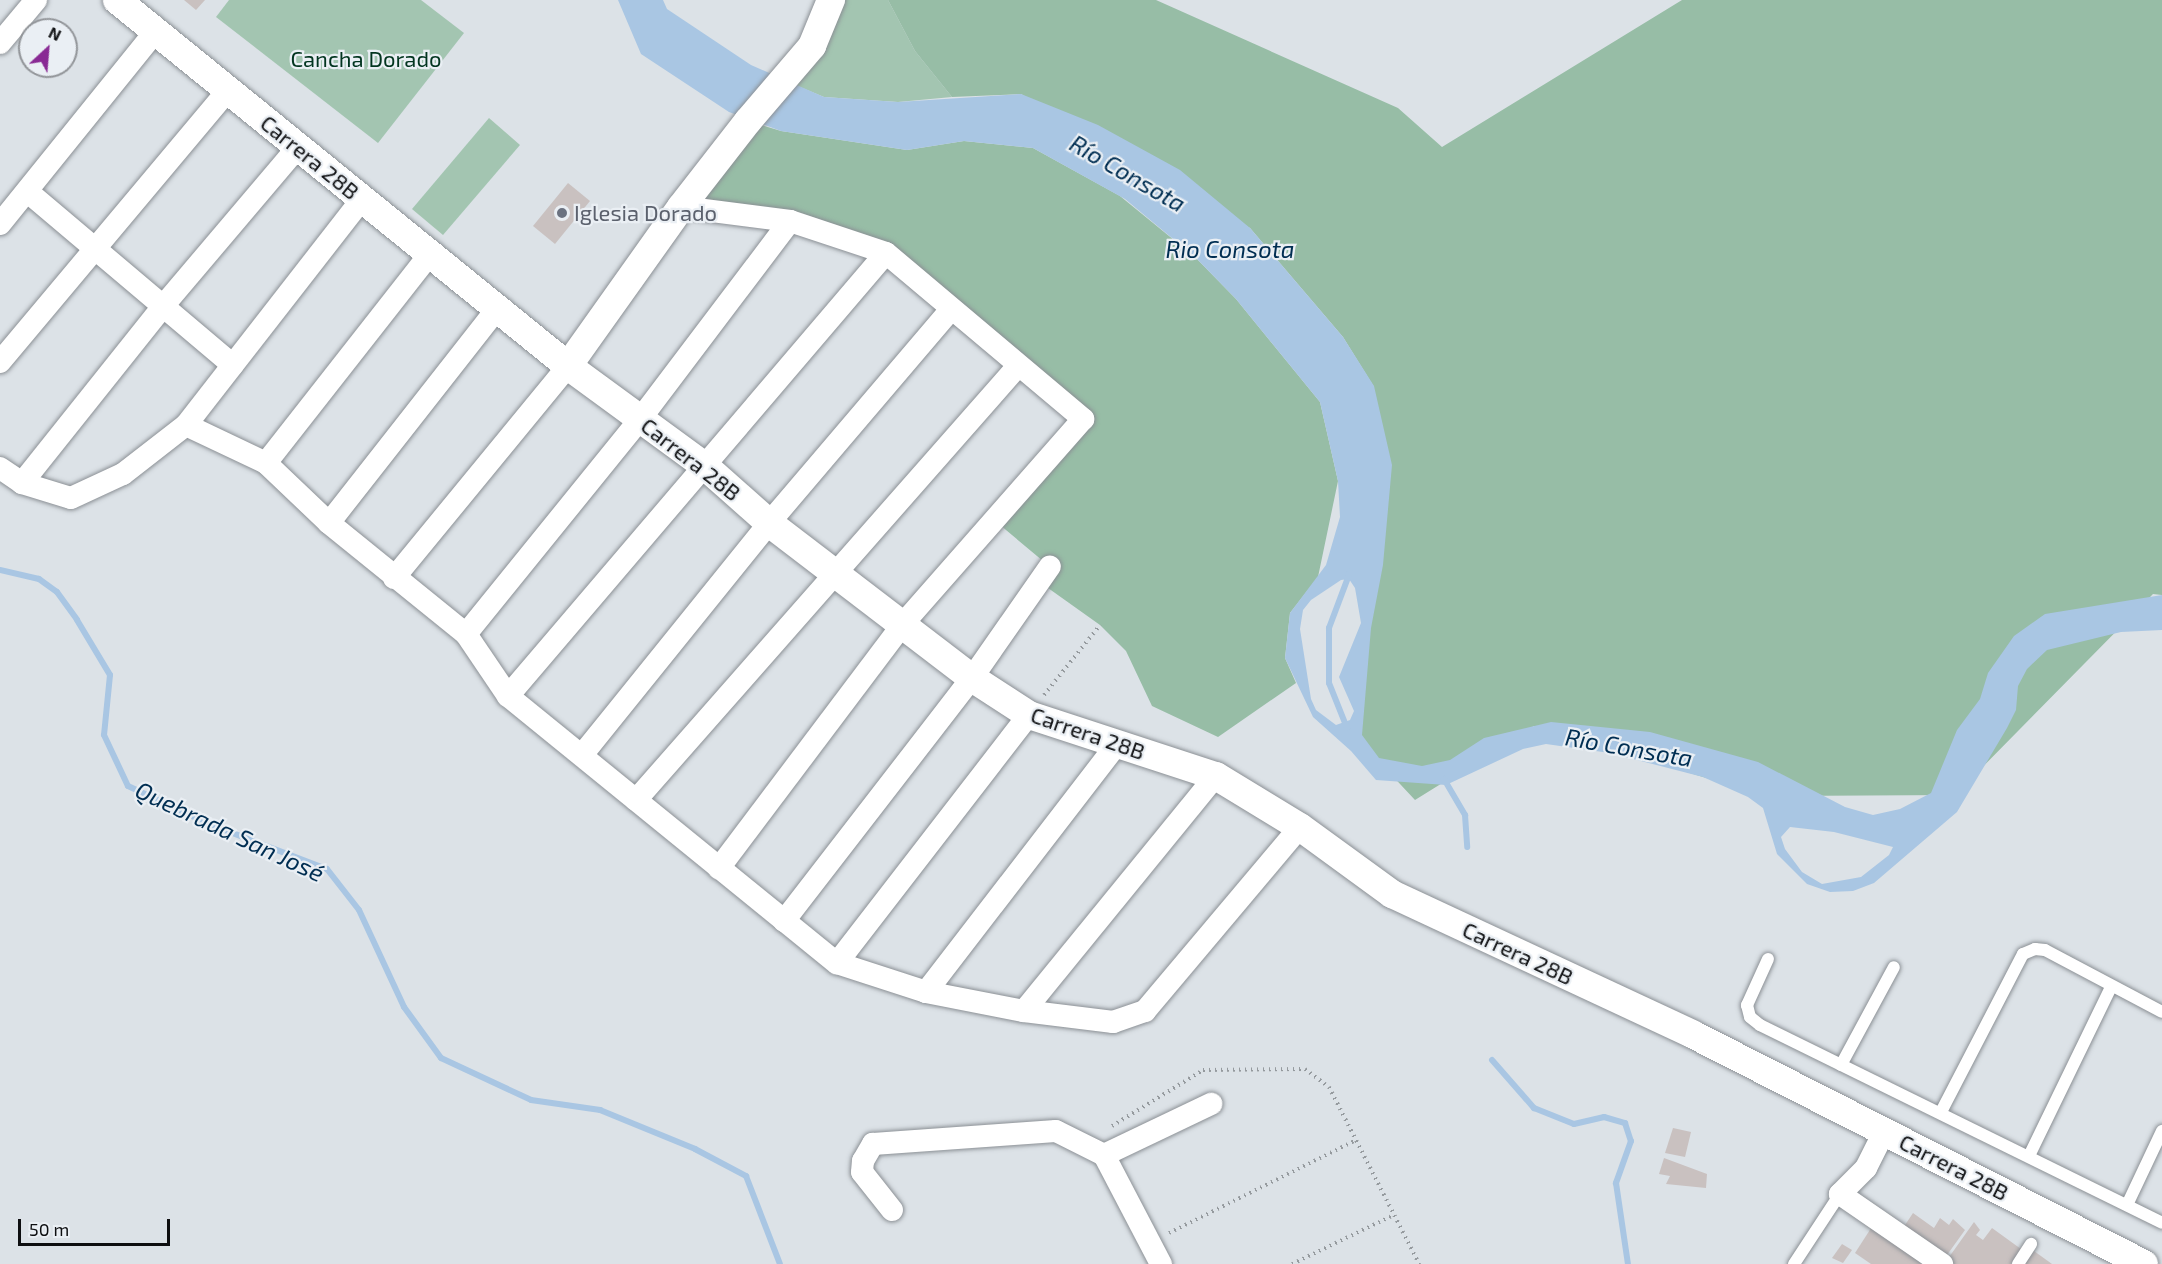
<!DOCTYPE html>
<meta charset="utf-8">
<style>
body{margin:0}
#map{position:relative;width:2162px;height:1264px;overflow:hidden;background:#dce2e7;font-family:"Exo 2",sans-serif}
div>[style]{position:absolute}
.green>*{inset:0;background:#a3c5b1}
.forest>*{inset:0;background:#97bda6}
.water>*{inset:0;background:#a9c6e3}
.stream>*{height:6px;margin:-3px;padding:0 3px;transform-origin:3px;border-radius:3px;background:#a9c6e3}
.building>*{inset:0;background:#c9c1c0}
.path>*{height:4px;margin-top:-2px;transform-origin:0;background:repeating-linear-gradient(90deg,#959a9e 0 1.5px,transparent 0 6px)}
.roads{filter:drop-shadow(0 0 2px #8b9095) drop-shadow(0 0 2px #8b9095)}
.service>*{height:12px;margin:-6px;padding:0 6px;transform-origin:6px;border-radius:6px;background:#fff}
.minor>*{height:22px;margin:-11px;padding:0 11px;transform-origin:11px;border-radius:11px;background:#fff}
.tertiary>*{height:28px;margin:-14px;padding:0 14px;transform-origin:14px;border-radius:14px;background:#fff}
.dots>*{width:16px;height:16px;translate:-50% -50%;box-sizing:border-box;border:3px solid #eaeff4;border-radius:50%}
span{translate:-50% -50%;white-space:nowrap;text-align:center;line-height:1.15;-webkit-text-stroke:4.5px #eaeff4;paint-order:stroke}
.park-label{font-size:22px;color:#02351f}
.street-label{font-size:22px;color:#0e0f11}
.worship-label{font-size:22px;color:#5b616d}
.left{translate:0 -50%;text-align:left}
.water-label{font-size:24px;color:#002e52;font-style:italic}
.north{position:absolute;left:18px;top:18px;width:60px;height:60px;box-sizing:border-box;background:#eaeff4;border:2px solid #929599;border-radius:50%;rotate:26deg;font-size:16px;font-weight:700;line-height:24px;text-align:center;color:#0e0f11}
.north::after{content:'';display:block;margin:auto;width:21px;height:27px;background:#892a94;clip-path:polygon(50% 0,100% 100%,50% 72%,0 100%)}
.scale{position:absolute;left:18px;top:1219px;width:152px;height:27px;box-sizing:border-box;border:3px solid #0e0f11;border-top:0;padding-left:8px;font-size:18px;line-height:21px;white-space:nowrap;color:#0e0f11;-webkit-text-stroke:4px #eaeff4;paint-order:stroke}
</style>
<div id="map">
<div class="green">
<i style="clip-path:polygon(229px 0,421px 0,464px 33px,378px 143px,216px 17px)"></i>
<i style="clip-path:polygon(831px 0,888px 0,915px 51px,952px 97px,898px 102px,824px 97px,783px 80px)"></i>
<i style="clip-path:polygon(489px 118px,520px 145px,443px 235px,412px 209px)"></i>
</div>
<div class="forest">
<i style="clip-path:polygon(888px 0,1156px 0,1398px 108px,1442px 147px,1682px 0,2162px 0,2162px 595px,2153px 594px,1955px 795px,1766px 796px,1534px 726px,1415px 800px,1358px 739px,1374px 387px,1343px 337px,1250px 228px,1021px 94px,952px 97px,915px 51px)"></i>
<i style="clip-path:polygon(748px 121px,781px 131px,907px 150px,964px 141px,1033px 148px,1120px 196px,1196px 258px,1236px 299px,1320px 402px,1338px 481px,1318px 577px,1290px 613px,1285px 658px,1296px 683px,1218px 737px,1152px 706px,1126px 651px,1100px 625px,1041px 583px,1049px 566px,994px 520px,1082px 419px,886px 253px,681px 207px)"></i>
</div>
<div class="water">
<i style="clip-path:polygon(evenodd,618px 0,663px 0,667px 9px,751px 65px,824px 97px,898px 102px,1021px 94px,1098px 125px,1180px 170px,1250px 228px,1343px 337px,1374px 386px,1392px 465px,1383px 565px,1371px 628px,1362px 735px,1379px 758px,1422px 766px,1450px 760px,1484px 738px,1551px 722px,1650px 732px,1758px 762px,1845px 807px,1873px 815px,1900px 809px,1931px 793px,1957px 730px,1980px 699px,1988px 673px,2014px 636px,2045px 614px,2162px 595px,2162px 630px,2121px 632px,2047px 650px,2027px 669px,2018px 686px,2016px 710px,2007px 728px,1957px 812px,1874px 883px,1853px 891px,1830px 892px,1807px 884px,1777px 854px,1763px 808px,1748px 797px,1703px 777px,1610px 753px,1546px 744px,1523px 749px,1446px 785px,1376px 780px,1351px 751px,1313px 717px,1285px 658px,1290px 613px,1326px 565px,1340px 517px,1338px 481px,1320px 402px,1236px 299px,1196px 258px,1125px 199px,1033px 148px,964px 141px,907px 150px,781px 131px,729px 112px,641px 54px,618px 0,1349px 579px,1355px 588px,1361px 623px,1339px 677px,1354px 711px,1350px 720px,1336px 725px,1316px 710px,1311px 699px,1300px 629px,1303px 610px,1311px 600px,1341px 580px,1349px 579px,618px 0,1790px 827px,1834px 832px,1893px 847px,1889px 855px,1861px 877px,1822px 884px,1802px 872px,1785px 849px,1781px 837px,1790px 827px)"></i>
</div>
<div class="stream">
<i style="left:0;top:570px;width:40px;rotate:13deg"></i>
<i style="left:39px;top:579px;width:22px;rotate:36deg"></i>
<i style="left:57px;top:592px;width:34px;rotate:54deg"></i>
<i style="left:77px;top:620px;width:64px;rotate:59deg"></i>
<i style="left:110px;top:675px;width:60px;rotate:95.7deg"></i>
<i style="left:104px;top:735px;width:56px;rotate:64.8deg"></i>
<i style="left:128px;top:786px;width:89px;rotate:25.1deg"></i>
<i style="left:209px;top:824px;width:126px;rotate:20.9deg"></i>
<i style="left:327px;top:869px;width:52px;rotate:52deg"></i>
<i style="left:359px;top:910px;width:107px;rotate:65.1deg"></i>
<i style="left:404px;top:1007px;width:63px;rotate:54deg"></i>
<i style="left:441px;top:1058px;width:99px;rotate:25deg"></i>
<i style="left:531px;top:1100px;width:70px;rotate:8.2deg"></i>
<i style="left:600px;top:1110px;width:103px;rotate:22.3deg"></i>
<i style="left:695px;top:1149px;width:58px;rotate:27.9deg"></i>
<i style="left:746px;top:1176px;width:94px;rotate:68.9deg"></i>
<i style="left:1347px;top:728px;width:48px;rotate:-111.8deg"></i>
<i style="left:1329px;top:683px;width:55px;rotate:-90deg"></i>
<i style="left:1329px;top:628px;width:60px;rotate:-69.4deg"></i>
<i style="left:1444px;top:779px;width:42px;rotate:59.7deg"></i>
<i style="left:1465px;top:815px;width:32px;rotate:86deg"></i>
<i style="left:1492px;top:1060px;width:64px;rotate:48.8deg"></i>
<i style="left:1534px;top:1108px;width:43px;rotate:21.8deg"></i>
<i style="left:1574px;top:1124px;width:31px;rotate:-13deg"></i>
<i style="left:1604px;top:1117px;width:22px;rotate:16deg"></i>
<i style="left:1625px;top:1123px;width:19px;rotate:72deg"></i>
<i style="left:1631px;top:1141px;width:45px;rotate:109.7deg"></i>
<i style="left:1616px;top:1183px;width:82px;rotate:81.6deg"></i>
</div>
<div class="building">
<i style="clip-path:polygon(184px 0,205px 0,196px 10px)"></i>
<i style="clip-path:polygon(568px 183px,590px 201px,555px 244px,533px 226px)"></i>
<i style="clip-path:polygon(1673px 1128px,1691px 1132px,1685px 1157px,1665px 1153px)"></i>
<i style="clip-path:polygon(1664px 1158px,1707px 1174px,1706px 1188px,1666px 1184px,1670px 1176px,1659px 1174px)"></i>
<i style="clip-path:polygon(1913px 1213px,1934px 1228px,1940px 1218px,1949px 1225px,1953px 1219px,1965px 1230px,1947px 1255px,1903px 1228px)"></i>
<i style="clip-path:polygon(1875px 1222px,1938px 1264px,1871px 1264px,1855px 1253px)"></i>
<i style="clip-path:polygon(1974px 1222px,1980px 1230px,1976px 1235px,1983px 1240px,1992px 1228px,2021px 1249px,2011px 1264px,1954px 1264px,1947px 1260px)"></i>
<i style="clip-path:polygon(1842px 1244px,1852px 1250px,1843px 1263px,1832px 1258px)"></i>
<i style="clip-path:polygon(2034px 1251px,2052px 1264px,2025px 1264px)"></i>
</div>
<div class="path">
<i style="left:1044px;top:695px;width:90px;rotate:-51.3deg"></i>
<i style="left:1112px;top:1126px;width:107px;rotate:-31.6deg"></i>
<i style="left:1203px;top:1070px;width:102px;rotate:-0.6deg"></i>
<i style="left:1305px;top:1069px;width:30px;rotate:37deg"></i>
<i style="left:1329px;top:1087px;width:199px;rotate:63deg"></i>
<i style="left:1169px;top:1233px;width:209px;rotate:-26.4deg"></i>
<i style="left:1292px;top:1264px;width:113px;rotate:-25.7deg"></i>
</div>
<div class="roads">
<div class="service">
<i style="left:1768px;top:959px;width:51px;rotate:114.5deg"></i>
<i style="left:1747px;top:1005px;width:12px;rotate:76deg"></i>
<i style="left:1750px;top:1017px;width:13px;rotate:39deg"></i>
<i style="left:1760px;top:1025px;width:448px;rotate:26.2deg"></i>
<i style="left:1841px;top:1065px;width:111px;rotate:-61.6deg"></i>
<i style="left:1941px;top:1112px;width:178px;rotate:-62.6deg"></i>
<i style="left:2023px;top:954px;width:13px;rotate:-23deg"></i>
<i style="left:2035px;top:949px;width:10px;rotate:6deg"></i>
<i style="left:2045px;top:950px;width:132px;rotate:27.9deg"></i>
<i style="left:2029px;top:1156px;width:188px;rotate:-64.1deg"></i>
<i style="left:2127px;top:1205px;width:82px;rotate:-64.7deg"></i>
<i style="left:1794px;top:1264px;width:84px;rotate:-56.7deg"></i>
<i style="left:2018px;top:1264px;width:24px;rotate:-57deg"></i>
</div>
<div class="minor">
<i style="left:0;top:43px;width:56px;rotate:-50.1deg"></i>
<i style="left:28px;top:192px;width:268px;rotate:40.2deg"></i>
<i style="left:681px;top:207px;width:110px;rotate:7.3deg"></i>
<i style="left:790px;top:221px;width:101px;rotate:18.4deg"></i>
<i style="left:886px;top:253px;width:258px;rotate:40.1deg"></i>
<i style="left:1083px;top:419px;width:273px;rotate:131.3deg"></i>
<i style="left:903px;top:624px;width:306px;rotate:127deg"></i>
<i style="left:0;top:224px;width:248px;rotate:-51.1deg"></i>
<i style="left:0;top:362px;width:355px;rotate:-50deg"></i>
<i style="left:186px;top:425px;width:89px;rotate:25.4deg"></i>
<i style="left:266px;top:463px;width:87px;rotate:43.6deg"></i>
<i style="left:329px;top:523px;width:176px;rotate:39deg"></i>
<i style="left:466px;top:634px;width:75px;rotate:55.9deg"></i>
<i style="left:508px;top:696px;width:424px;rotate:39.1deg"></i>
<i style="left:837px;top:963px;width:94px;rotate:18deg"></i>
<i style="left:926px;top:992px;width:100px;rotate:11deg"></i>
<i style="left:1024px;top:1011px;width:90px;rotate:7deg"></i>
<i style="left:1113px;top:1022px;width:34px;rotate:-19deg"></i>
<i style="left:1145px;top:1011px;width:241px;rotate:-49.9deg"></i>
<i style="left:266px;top:463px;width:264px;rotate:-51.9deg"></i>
<i style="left:0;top:468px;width:27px;rotate:34deg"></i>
<i style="left:22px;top:483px;width:51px;rotate:17deg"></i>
<i style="left:71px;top:498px;width:57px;rotate:-24.8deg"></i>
<i style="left:123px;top:474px;width:80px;rotate:-37.9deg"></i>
<i style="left:186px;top:425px;width:286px;rotate:-52.1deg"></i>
<i style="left:22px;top:483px;width:228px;rotate:-51.4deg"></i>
<i style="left:164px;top:305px;width:209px;rotate:-49.7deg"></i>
<i style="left:329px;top:523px;width:272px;rotate:-51.9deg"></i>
<i style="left:394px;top:578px;width:274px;rotate:-50.6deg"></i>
<i style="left:466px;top:634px;width:278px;rotate:-51deg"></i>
<i style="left:641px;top:418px;width:247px;rotate:-52.9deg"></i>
<i style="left:508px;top:696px;width:582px;rotate:-49.53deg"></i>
<i style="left:582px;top:755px;width:298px;rotate:-51.1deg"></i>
<i style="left:769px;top:523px;width:281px;rotate:-49.6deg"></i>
<i style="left:636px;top:800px;width:578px;rotate:-48.65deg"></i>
<i style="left:784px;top:921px;width:307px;rotate:-52.3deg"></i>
<i style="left:972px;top:678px;width:136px;rotate:-55.1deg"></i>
<i style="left:837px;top:963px;width:314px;rotate:-52.3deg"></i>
<i style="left:926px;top:992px;width:314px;rotate:-52.4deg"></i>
<i style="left:1024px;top:1011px;width:303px;rotate:-50.8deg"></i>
<i style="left:1884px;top:1132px;width:40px;rotate:116.6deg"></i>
<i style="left:1866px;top:1168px;width:37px;rotate:135deg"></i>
<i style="left:1840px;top:1194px;width:124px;rotate:34.5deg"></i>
<i style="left:1104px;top:1155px;width:119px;rotate:-25.5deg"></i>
<i style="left:892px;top:1210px;width:48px;rotate:-128.3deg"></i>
<i style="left:862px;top:1172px;width:11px;rotate:-85deg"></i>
<i style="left:863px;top:1161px;width:20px;rotate:-60deg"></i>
<i style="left:873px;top:1144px;width:183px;rotate:-4.1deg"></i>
<i style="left:1056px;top:1131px;width:54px;rotate:26.6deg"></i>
<i style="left:1104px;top:1155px;width:123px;rotate:62.4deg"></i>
</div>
<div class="tertiary">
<i style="left:117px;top:0;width:581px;rotate:39.06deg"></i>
<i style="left:568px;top:366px;width:171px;rotate:36.2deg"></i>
<i style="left:706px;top:467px;width:84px;rotate:41.6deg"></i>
<i style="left:769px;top:523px;width:255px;rotate:37.4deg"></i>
<i style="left:972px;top:678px;width:68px;rotate:33deg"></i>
<i style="left:1029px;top:715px;width:197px;rotate:18.1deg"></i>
<i style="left:1216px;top:776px;width:98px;rotate:31.3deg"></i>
<i style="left:1300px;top:827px;width:114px;rotate:36.1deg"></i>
<i style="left:1392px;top:894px;width:331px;rotate:25deg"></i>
<i style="left:1692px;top:1034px;width:507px;rotate:26.97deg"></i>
<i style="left:568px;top:366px;width:195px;rotate:-54.6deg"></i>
<i style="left:681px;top:207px;width:109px;rotate:-52.1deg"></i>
<i style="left:748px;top:121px;width:99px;rotate:-49.5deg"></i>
<i style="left:812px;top:46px;width:50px;rotate:-67.6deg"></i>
</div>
</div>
<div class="dots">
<i style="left:562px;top:213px;background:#6b7280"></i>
</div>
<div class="park-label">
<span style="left:366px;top:59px">Cancha Dorado</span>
</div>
<div class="street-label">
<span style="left:310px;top:157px;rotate:39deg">Carrera 28B</span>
<span style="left:691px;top:459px;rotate:38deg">Carrera 28B</span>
<span style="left:1088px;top:733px;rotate:19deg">Carrera 28B</span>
<span style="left:1518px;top:953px;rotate:25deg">Carrera 28B</span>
<span style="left:1954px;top:1167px;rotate:27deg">Carrera 28B</span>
</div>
<div class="worship-label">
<span class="left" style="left:574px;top:213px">Iglesia Dorado</span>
</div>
<div class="water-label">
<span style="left:1128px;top:173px;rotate:30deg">Río Consota</span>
<span style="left:1230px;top:249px">Rio Consota</span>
<span style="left:1629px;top:747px;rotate:10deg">Río Consota</span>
<span style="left:230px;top:831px;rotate:25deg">Quebrada San José</span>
</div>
<div class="north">N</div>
<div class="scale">50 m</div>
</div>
